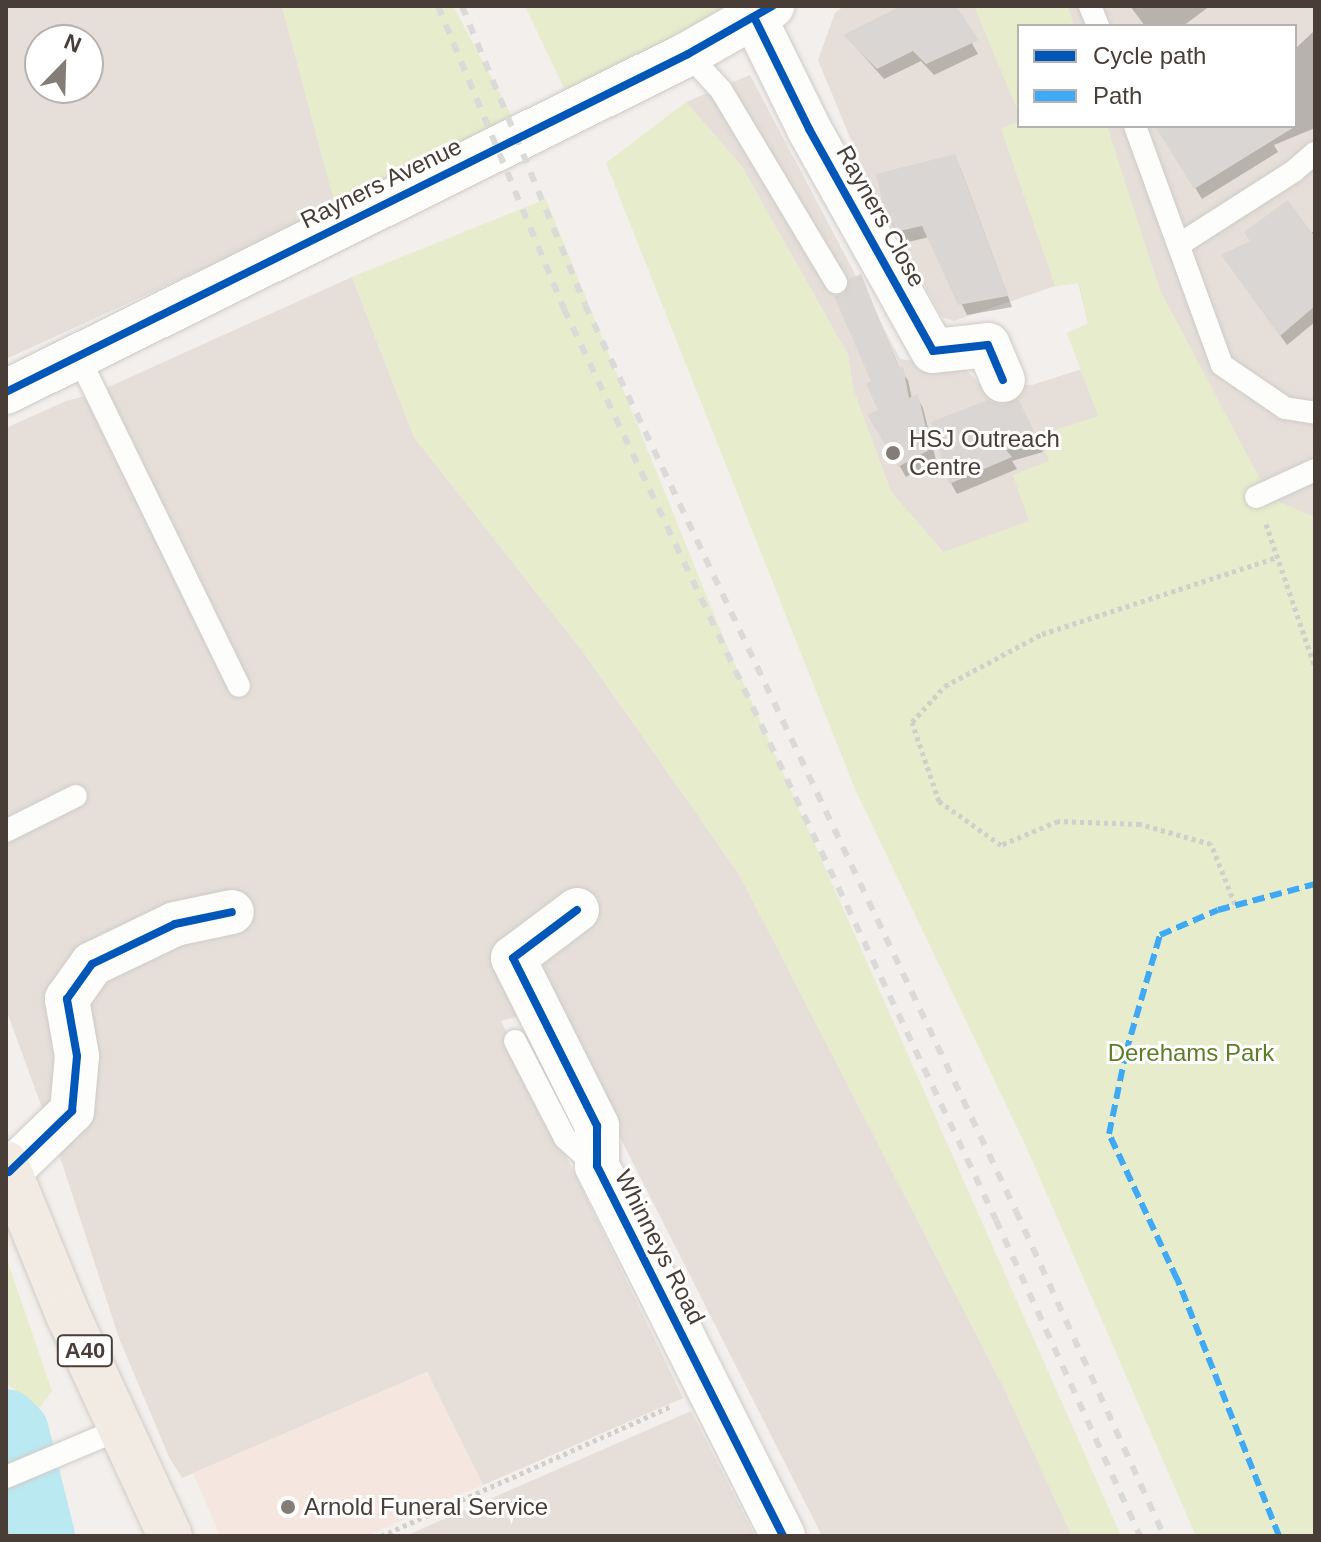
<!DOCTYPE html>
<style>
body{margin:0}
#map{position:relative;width:1321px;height:1542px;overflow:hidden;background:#f2efec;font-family:Arial,sans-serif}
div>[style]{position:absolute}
.residential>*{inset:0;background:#e6dfd9}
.commercial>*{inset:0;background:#f5e7df}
.industrial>*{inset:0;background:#e5e0dd}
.green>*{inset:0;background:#e7eccc}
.shadow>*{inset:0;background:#0003}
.river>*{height:66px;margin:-33px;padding:0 33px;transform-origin:33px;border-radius:33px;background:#bbe9f1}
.building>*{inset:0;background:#dad6d3}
.path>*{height:5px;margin-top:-2.5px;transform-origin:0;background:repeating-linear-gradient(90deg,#d2ceca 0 4px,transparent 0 8px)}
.roads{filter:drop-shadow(0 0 2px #cfcbc8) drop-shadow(0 0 2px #cfcbc8)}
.lane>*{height:22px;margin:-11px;padding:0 11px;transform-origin:11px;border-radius:11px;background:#fdfdfc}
.street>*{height:44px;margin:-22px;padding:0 22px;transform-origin:22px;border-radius:22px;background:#fdfdfc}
.primary>*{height:44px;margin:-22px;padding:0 22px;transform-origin:22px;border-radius:22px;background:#f2ebe4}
.rail>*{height:6px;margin-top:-3px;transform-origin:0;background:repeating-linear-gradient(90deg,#dadad9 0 10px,transparent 0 20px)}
.quiet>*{height:6px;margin-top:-3px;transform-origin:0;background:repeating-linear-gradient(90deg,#3fa9f5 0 12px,transparent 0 18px)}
.cycleway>*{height:8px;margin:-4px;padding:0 4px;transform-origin:4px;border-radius:4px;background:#0057b8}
.dots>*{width:22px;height:22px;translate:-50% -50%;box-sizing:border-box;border:4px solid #fff;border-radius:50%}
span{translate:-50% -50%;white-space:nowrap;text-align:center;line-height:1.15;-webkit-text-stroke:6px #fff;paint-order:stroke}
.shield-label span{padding:2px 6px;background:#fff;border:2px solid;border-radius:6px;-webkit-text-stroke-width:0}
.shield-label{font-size:22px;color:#493e37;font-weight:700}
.street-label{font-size:24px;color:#493e37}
.poi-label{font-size:24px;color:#493e37}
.left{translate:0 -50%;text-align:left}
.park-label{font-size:24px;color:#5d7e27}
.frame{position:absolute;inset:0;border:8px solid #493e37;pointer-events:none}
.legend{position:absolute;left:1017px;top:24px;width:280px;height:104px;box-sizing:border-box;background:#fff;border:2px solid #b6b2af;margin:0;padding:10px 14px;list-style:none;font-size:24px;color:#493e37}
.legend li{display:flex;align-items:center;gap:16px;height:40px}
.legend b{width:40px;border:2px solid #b6b2af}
.north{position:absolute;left:24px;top:24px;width:80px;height:80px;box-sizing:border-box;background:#fff;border:2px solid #b6b2af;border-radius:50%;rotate:23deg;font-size:22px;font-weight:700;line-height:32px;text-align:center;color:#493e37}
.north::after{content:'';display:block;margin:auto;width:28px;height:36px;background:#847c76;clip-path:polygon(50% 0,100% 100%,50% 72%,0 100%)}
</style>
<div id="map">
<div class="residential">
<i style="clip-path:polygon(evenodd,6px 6px,282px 6px,336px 208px,6px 359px,6px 6px,40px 40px,88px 40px,88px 88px,40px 88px,40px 40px)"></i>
<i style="clip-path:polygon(evenodd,844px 6px,1315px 6px,1315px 651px,943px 552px,891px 492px,853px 389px,848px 355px,742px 167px,686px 102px,750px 75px,900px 359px,965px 369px,983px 387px,1032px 385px,1082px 369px,1067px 333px,1088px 324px,1078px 282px,1055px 286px,954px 321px,942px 317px,867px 179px,818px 60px,835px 13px,844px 6px,1019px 26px,1295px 26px,1295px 126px,1019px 126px,1019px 26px)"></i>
<i style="clip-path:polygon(352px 277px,414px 437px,584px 653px,739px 874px,1005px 1390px,1072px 1536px,822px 1536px,554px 1007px,501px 1021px,683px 1398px,483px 1485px,427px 1372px,182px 1478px,169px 1457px,119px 1338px,62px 1163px,6px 1009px,6px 428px,66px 401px,93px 394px)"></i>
<i style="clip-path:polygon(691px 1411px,755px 1536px,405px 1536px,490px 1499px)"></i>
</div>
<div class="commercial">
<i style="clip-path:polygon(427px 1372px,483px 1485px,366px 1536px,220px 1536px,193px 1473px)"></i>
</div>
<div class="industrial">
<i style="clip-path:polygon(6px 1413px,26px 1428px,42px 1469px,6px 1486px)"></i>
</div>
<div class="green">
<i style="clip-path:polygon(282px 6px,453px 6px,521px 133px,336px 208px)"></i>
<i style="clip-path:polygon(525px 6px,739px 6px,565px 90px)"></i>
<i style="clip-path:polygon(974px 6px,1068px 6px,1074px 26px,1019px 26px,1019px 114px)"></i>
<i style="clip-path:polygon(686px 102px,742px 167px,848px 355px,853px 389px,891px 492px,943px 552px,1029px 521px,1013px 475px,1049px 461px,1040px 435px,1098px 416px,1067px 333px,1088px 324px,1079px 283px,1055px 286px,1001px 129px,1019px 121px,1019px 126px,1107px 126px,1160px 290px,1270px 498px,1315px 517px,1315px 1536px,1196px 1536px,1025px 1144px,855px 789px,606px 163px)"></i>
<i style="clip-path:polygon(546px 199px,726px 644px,1121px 1536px,1072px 1536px,1005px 1390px,739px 874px,584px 653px,414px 437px,352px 277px)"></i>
<i style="clip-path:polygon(6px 1257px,52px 1391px,39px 1408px,6px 1383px)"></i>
</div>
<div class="shadow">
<i style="clip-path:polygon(905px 6px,951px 6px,978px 54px,934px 75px,921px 61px,884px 79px,846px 36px)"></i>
<i style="clip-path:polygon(1130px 6px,1210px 6px,1183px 26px,1145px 26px)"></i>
<i style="clip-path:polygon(1315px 30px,1315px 128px,1274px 145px,1278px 152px,1202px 199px,1158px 127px,1295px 126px,1295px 49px)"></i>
<i style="clip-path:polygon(954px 156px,960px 167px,1012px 307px,967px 315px,929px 237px,904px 243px,887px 213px)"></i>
<i style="clip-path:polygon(1315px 231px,1315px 322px,1287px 345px,1230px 266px)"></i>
<i style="clip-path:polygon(866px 288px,900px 370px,908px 380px,912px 399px,917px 397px,923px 408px,936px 460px,906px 477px,870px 415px,881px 411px,874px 382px,837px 297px)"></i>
<i style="clip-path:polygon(1024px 412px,1043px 452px,1012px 461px,1017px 469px,957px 494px,951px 483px)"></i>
</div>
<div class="river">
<i style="left:6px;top:1422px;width:14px;rotate:45deg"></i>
<i style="left:16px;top:1432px;width:107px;rotate:76deg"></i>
</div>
<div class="building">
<i style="clip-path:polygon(901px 6px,956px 6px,979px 40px,926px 64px,913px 51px,877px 69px,843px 35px)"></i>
<i style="clip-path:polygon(1155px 126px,1296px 126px,1194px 189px)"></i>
<i style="clip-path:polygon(955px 154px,1008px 296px,958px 305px,922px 226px,895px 232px,885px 214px,876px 174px)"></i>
<i style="clip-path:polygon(1288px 200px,1315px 237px,1315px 306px,1280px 336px,1221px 255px,1250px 241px,1244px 232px)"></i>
<i style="clip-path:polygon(861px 274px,899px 368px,903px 366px,909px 398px,918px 394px,931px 449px,898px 467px,867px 414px,878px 410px,866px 384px,871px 381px,834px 296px,844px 294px,849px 279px)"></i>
<i style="clip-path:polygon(1018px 399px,1039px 441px,1006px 450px,1012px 457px,949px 484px,931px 422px,988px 400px,1001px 405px)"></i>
</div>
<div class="path">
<i style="left:1266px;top:524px;width:151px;rotate:71.1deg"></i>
<i style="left:1235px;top:904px;width:65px;rotate:-111.8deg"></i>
<i style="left:1211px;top:844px;width:74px;rotate:-164.3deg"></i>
<i style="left:1140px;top:824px;width:82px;rotate:-177.9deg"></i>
<i style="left:1058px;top:821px;width:62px;rotate:157.2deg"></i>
<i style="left:1001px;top:845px;width:76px;rotate:-144.6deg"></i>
<i style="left:939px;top:801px;width:83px;rotate:-108.9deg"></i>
<i style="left:912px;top:722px;width:49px;rotate:-47.5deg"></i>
<i style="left:945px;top:686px;width:110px;rotate:-28.2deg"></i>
<i style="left:1042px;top:634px;width:247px;rotate:-18.1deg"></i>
<i style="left:6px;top:1530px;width:7px;rotate:63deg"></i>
<i style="left:381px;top:1536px;width:319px;rotate:-24.1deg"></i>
</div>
<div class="roads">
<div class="lane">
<i style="left:1090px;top:6px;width:22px;rotate:68deg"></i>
<i style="left:688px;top:54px;width:49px;rotate:47.5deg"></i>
<i style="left:721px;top:90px;width:224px;rotate:59.1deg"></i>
<i style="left:1135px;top:126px;width:254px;rotate:70deg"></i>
<i style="left:1222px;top:365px;width:76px;rotate:34.3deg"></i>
<i style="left:1285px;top:408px;width:30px;rotate:9deg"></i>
<i style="left:1180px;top:244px;width:135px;rotate:-32.6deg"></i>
<i style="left:1294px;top:171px;width:28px;rotate:-41deg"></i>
<i style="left:77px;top:354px;width:369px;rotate:64deg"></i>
<i style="left:1256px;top:497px;width:65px;rotate:-24.6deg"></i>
<i style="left:6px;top:831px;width:78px;rotate:-26.6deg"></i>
<i style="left:515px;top:1041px;width:109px;rotate:62.7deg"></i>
<i style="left:565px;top:1138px;width:42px;rotate:42.1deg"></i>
<i style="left:6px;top:1477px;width:124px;rotate:-22.8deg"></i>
</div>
<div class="street">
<i style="left:754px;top:17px;width:125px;rotate:63.8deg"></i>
<i style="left:809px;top:129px;width:254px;rotate:60.8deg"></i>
<i style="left:933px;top:351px;width:55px;rotate:-6.2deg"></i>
<i style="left:988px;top:345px;width:38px;rotate:67deg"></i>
<i style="left:6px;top:392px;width:761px;rotate:-26.36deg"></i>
<i style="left:688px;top:54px;width:97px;rotate:-29.7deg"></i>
<i style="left:577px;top:910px;width:80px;rotate:143.1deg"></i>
<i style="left:513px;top:958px;width:188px;rotate:63.4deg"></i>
<i style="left:597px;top:1126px;width:40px;rotate:90deg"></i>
<i style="left:597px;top:1166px;width:414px;rotate:63.3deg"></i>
<i style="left:9px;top:1172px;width:88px;rotate:-44.1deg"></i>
<i style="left:72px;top:1111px;width:55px;rotate:-84.8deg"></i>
<i style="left:77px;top:1056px;width:58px;rotate:-100deg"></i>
<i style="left:67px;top:999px;width:43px;rotate:-54.5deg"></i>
<i style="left:92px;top:964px;width:92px;rotate:-25.7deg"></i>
<i style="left:175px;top:924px;width:58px;rotate:-11.9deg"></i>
</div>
<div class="primary">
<i style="left:6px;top:1163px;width:164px;rotate:67.8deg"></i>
<i style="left:68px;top:1315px;width:243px;rotate:65.2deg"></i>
</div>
</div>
<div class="rail">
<i style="left:438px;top:6px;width:328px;rotate:67.4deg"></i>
<i style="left:564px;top:309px;width:1008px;rotate:64.63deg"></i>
<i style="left:996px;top:1220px;width:347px;rotate:65.5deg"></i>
<i style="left:462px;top:6px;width:323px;rotate:67.6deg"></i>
<i style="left:585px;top:305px;width:1003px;rotate:64.56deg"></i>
<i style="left:1016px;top:1211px;width:357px;rotate:65.5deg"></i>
</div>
<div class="quiet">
<i style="left:1279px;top:1536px;width:277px;rotate:-111.6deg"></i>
<i style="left:1177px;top:1279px;width:160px;rotate:-115.1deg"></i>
<i style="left:1109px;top:1134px;width:84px;rotate:-78.3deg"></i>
<i style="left:1126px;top:1052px;width:122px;rotate:-73.8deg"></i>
<i style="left:1160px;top:935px;width:63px;rotate:-23.3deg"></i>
<i style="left:1218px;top:910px;width:100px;rotate:-15deg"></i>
</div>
<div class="cycleway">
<i style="left:754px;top:17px;width:125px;rotate:63.8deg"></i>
<i style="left:809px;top:129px;width:254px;rotate:60.8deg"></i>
<i style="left:933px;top:351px;width:55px;rotate:-6.2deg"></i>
<i style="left:988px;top:345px;width:38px;rotate:67deg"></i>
<i style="left:6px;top:392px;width:761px;rotate:-26.36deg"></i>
<i style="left:688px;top:54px;width:97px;rotate:-29.7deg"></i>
<i style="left:577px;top:910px;width:80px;rotate:143.1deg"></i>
<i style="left:513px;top:958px;width:188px;rotate:63.4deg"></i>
<i style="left:597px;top:1126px;width:40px;rotate:90deg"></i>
<i style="left:597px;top:1166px;width:414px;rotate:63.3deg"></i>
<i style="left:9px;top:1172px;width:88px;rotate:-44.1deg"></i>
<i style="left:72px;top:1111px;width:55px;rotate:-84.8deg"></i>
<i style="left:77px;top:1056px;width:58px;rotate:-100deg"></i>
<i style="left:67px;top:999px;width:43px;rotate:-54.5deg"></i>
<i style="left:92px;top:964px;width:92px;rotate:-25.7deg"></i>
<i style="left:175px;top:924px;width:58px;rotate:-11.9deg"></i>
</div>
<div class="dots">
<i style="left:893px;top:453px;background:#847c76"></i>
<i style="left:288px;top:1507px;background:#847c76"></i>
</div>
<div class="shield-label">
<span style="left:85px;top:1351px">A40</span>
</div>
<div class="street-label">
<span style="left:381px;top:183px;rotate:-26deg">Rayners Avenue</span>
<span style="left:881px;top:216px;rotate:61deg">Rayners Close</span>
<span style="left:660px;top:1247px;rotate:63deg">Whinneys Road</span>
</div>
<div class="poi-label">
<span class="left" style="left:909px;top:453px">HSJ Outreach<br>Centre</span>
<span class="left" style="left:304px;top:1507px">Arnold Funeral Service</span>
</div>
<div class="park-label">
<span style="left:1191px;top:1053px">Derehams Park</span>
</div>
<div class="frame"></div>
<ul class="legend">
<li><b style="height:10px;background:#0057b8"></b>Cycle path</li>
<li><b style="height:10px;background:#3fa9f5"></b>Path</li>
</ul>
<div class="north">N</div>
</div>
